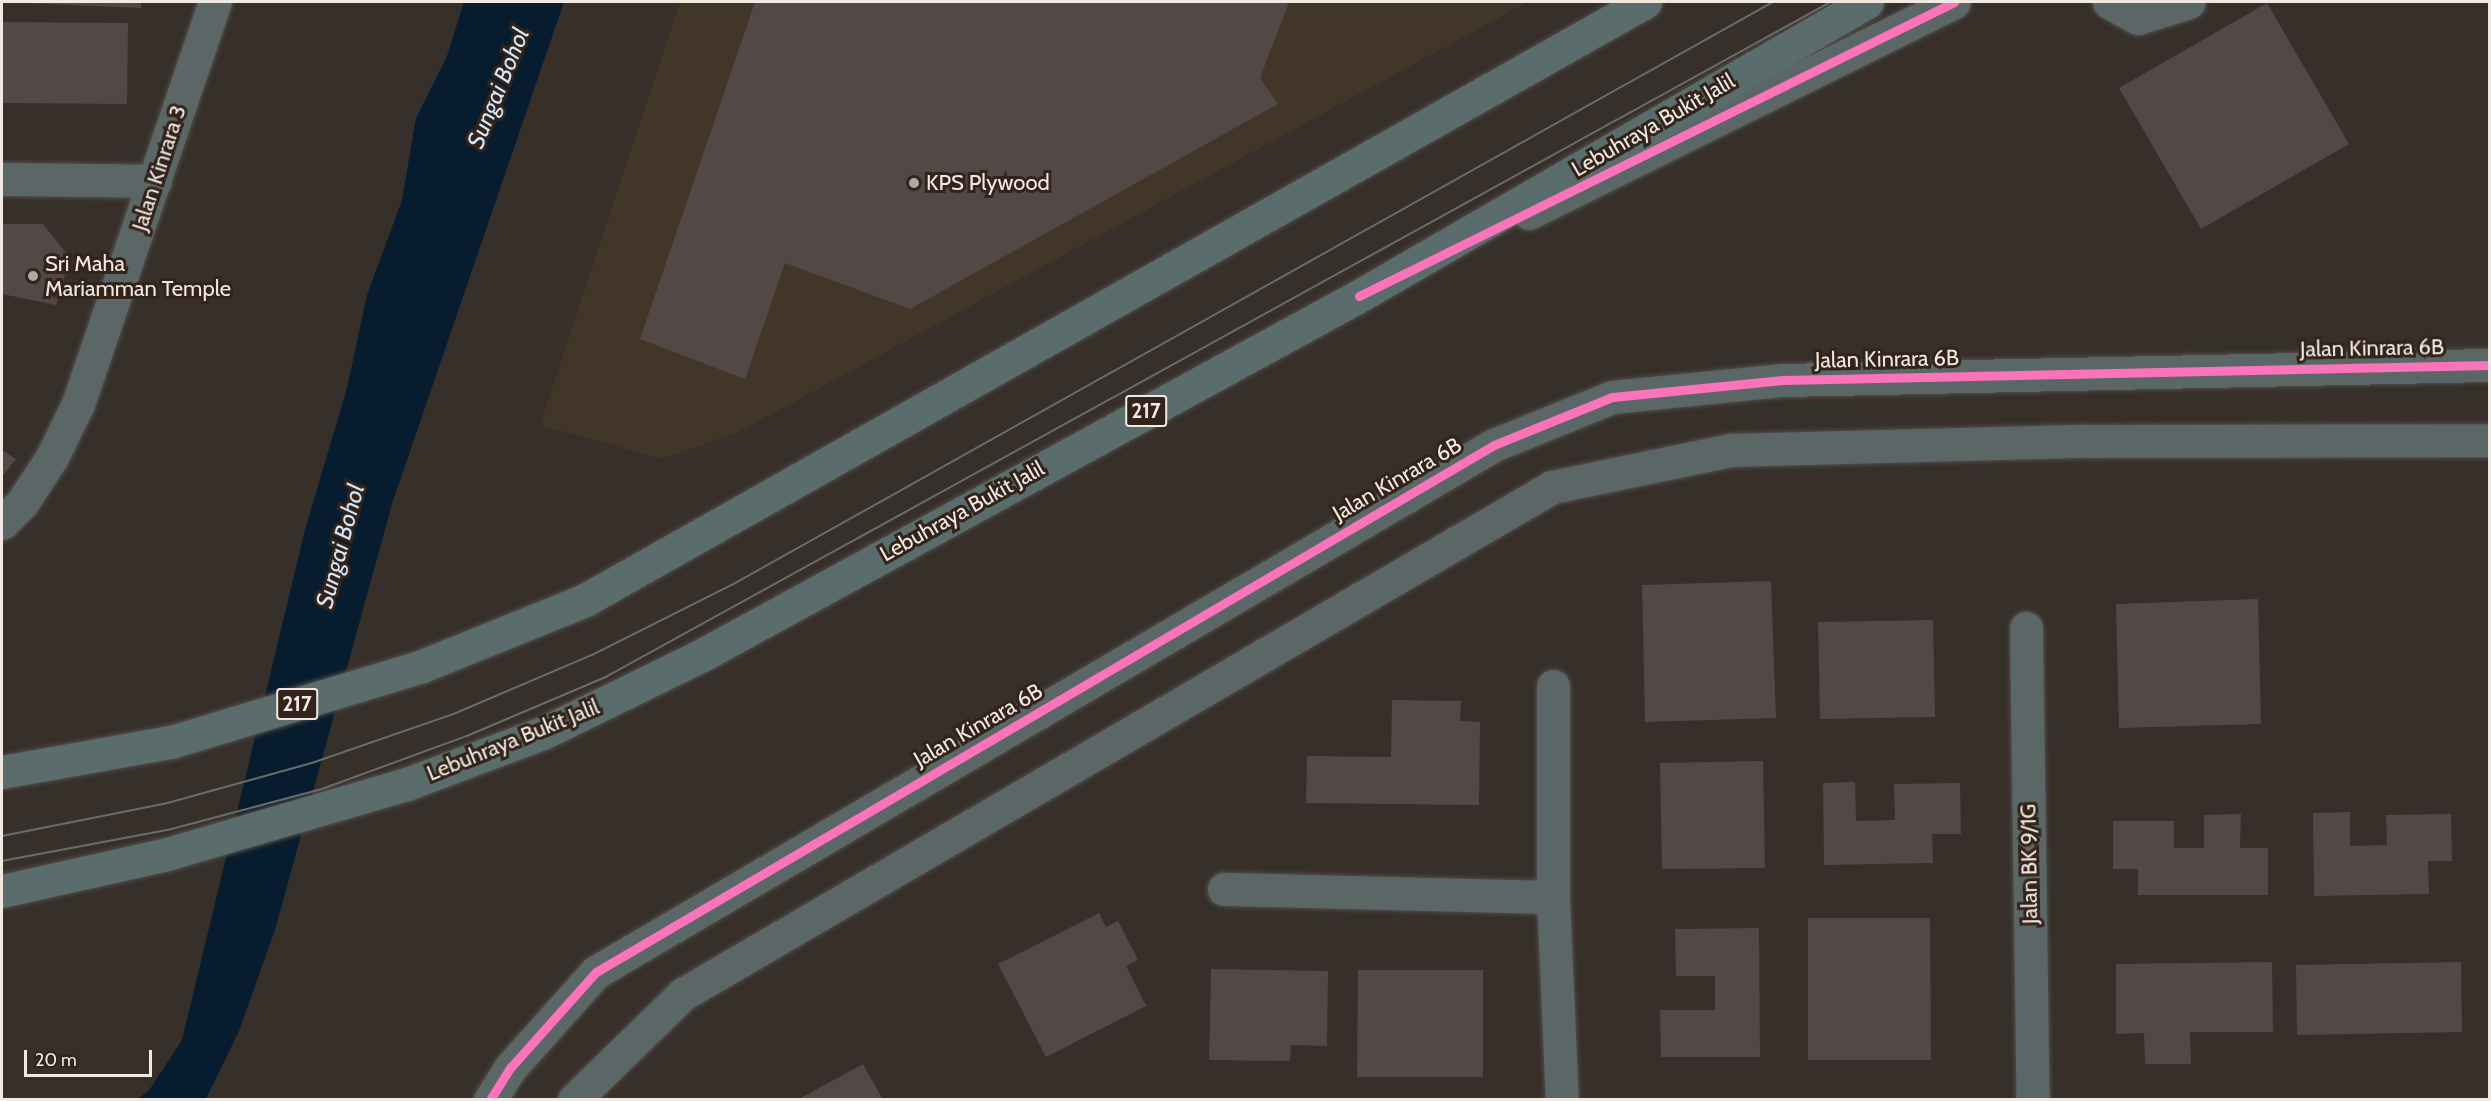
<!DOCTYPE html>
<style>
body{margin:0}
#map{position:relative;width:2491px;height:1101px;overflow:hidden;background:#362f2a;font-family:Cabin,sans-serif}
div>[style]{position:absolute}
.industrial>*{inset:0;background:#413628}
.water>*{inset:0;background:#071d2f}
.building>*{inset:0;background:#534846}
.roads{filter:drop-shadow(0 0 2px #534d48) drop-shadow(0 0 2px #534d48)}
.minor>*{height:33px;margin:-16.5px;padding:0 16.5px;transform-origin:16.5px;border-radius:16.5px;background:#5b6666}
.highway>*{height:33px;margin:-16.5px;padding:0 16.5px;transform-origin:16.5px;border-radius:16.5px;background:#5a6c6b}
.tram>*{height:1.5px;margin:-0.75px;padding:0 0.75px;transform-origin:0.75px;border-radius:0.75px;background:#6a6c6a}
.cycleway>*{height:9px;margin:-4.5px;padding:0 4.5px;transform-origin:4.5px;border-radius:4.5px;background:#fb73b8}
.dots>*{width:16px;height:16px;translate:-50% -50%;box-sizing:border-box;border:3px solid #32241a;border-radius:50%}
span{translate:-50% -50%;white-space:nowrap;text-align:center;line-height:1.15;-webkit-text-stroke:6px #32241a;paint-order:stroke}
.shield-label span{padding:2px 4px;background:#32241a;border:2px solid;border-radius:4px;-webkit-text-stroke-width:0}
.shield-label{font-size:21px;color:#f2e9e2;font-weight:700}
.street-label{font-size:22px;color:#f2e9e2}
.poi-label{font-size:22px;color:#f2e9e2}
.left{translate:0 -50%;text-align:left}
.water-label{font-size:24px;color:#d3e7f9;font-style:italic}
.frame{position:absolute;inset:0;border:3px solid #f2e9e2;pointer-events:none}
.scale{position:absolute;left:24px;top:1050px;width:128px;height:27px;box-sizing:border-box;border:3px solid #f2e9e2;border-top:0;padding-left:8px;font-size:18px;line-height:21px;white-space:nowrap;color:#f2e9e2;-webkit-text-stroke:4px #32241a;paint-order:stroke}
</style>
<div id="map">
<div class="industrial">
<i style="clip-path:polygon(680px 2px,1528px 2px,739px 432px,662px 459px,540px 425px)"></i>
</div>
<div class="water">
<i style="clip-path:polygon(464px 2px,564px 2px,392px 504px,275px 930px,239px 1031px,206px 1099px,137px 1100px,150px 1089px,182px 1040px,305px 530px,347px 388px,367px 295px,402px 200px,416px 118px,447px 56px)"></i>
</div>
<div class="building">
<i style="clip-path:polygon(2px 2px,141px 2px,141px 8px)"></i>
<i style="clip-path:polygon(755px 2px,1289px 2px,1260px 78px,1278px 104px,910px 309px,785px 263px,745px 379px,640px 339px)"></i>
<i style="clip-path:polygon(2267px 3px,2349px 144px,2201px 229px,2119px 88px)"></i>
<i style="clip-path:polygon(2px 22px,128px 23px,127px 104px,2px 103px)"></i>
<i style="clip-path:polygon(2px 224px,43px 224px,70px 258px,56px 305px,2px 294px)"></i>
<i style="clip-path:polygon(2px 450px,16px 459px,2px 477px)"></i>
<i style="clip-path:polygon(1771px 581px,1776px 718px,1645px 722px,1642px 585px)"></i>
<i style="clip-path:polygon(2258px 599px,2261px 724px,2119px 728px,2116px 604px)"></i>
<i style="clip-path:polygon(1933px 620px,1935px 717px,1820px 719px,1818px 622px)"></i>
<i style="clip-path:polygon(1392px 700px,1461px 701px,1460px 721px,1480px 722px,1479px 805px,1306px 803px,1307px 756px,1391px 757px)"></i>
<i style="clip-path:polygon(1763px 761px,1765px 868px,1662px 869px,1660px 763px)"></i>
<i style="clip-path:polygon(1855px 782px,1856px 821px,1895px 820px,1894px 784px,1960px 783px,1961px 834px,1932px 834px,1933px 863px,1824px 865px,1823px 783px)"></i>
<i style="clip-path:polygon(2350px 812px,2350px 846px,2387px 845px,2386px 815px,2451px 814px,2452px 861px,2428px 861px,2429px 894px,2314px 896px,2313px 813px)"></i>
<i style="clip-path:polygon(2241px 814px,2240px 848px,2268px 848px,2268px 895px,2138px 895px,2138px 869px,2113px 869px,2113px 821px,2174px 821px,2174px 848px,2204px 848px,2204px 815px)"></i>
<i style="clip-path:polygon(1099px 913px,1106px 927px,1118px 921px,1138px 960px,1126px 966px,1146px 1006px,1046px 1057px,998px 964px)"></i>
<i style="clip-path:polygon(1808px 918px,1930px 918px,1931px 1060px,1808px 1060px)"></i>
<i style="clip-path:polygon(1759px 928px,1760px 1057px,1661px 1057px,1660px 1010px,1715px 1010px,1715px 976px,1676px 976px,1675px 929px)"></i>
<i style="clip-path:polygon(2272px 962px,2273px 1032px,2190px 1032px,2191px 1064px,2145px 1064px,2144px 1033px,2116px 1034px,2116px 964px)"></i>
<i style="clip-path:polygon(2461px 962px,2462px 1032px,2297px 1035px,2296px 965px)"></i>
<i style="clip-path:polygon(1211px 969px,1328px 971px,1327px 1046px,1291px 1045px,1290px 1061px,1209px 1060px)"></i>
<i style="clip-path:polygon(1358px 970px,1483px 970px,1483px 1077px,1357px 1077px)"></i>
<i style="clip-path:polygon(863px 1064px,883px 1100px,797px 1100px)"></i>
</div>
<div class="roads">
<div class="minor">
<i style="left:2109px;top:2px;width:33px;rotate:29deg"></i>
<i style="left:2138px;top:18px;width:53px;rotate:-17.4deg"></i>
<i style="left:2px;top:179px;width:153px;rotate:0.7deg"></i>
<i style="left:1529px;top:213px;width:474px;rotate:-26.4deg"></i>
<i style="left:2px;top:523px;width:28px;rotate:-45deg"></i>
<i style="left:22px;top:503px;width:55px;rotate:-56.9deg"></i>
<i style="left:52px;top:457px;width:59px;rotate:-63.9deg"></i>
<i style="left:78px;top:404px;width:425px;rotate:-71.2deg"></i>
<i style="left:2026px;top:628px;width:472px;rotate:89.2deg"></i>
<i style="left:1553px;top:686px;width:211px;rotate:90deg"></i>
<i style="left:1553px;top:897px;width:203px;rotate:87.5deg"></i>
<i style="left:1224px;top:889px;width:329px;rotate:1.4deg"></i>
<i style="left:490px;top:1100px;width:39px;rotate:-58deg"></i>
<i style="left:511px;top:1067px;width:127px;rotate:-48.2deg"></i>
<i style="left:596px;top:972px;width:1041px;rotate:-30.41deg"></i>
<i style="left:1494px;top:445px;width:127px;rotate:-22.1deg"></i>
<i style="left:1612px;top:397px;width:172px;rotate:-5.7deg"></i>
<i style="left:1783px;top:380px;width:707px;rotate:-1.22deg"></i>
<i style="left:574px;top:1100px;width:152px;rotate:-44.2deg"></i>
<i style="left:683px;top:994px;width:1006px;rotate:-30.26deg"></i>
<i style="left:1552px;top:487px;width:182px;rotate:-11.7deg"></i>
<i style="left:1730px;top:450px;width:355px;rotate:-1.5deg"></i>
<i style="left:2085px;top:441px;width:405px;rotate:-0.1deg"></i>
</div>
<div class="highway">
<i style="left:2px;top:772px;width:172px;rotate:-10.1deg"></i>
<i style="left:171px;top:742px;width:262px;rotate:-16.8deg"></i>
<i style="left:422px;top:666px;width:176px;rotate:-22deg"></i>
<i style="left:585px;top:600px;width:1217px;rotate:-29.43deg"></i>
<i style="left:2px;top:891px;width:169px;rotate:-12.6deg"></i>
<i style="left:167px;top:854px;width:250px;rotate:-16.3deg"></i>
<i style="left:407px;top:784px;width:145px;rotate:-20.6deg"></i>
<i style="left:543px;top:733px;width:179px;rotate:-26.1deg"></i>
<i style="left:704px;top:654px;width:746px;rotate:-28.66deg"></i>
<i style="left:1359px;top:296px;width:587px;rotate:-30.06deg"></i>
</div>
</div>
<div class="tram">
<i style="left:2px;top:836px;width:165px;rotate:-11.2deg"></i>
<i style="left:164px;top:804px;width:154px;rotate:-15.5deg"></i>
<i style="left:312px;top:763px;width:152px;rotate:-19.1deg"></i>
<i style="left:456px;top:713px;width:150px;rotate:-23.1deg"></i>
<i style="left:594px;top:654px;width:154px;rotate:-26.6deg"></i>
<i style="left:732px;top:585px;width:1193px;rotate:-29.25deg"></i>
<i style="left:2px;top:861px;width:169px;rotate:-10.6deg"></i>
<i style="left:168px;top:830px;width:159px;rotate:-14.9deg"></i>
<i style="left:322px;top:789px;width:154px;rotate:-20.1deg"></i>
<i style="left:467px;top:736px;width:151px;rotate:-23deg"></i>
<i style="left:606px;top:677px;width:1399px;rotate:-28.86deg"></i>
</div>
<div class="cycleway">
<i style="left:1359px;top:296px;width:664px;rotate:-26.29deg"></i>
<i style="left:490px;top:1100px;width:39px;rotate:-58deg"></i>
<i style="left:511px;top:1067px;width:127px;rotate:-48.2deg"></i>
<i style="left:596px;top:972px;width:1041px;rotate:-30.41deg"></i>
<i style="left:1494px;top:445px;width:127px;rotate:-22.1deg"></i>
<i style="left:1612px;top:397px;width:172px;rotate:-5.7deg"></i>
<i style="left:1783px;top:380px;width:707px;rotate:-1.22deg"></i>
</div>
<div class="dots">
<i style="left:914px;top:183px;background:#b0a8a2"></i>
<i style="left:33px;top:276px;background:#b0a8a2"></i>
</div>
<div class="shield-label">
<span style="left:1146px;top:411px">217</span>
<span style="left:297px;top:704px">217</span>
</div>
<div class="street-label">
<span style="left:1653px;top:125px;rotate:-30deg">Lebuhraya Bukit Jalil</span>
<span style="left:159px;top:168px;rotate:-72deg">Jalan Kinrara 3</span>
<span style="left:2372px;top:348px;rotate:-1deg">Jalan Kinrara 6B</span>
<span style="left:1887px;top:359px;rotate:-1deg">Jalan Kinrara 6B</span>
<span style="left:1397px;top:479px;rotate:-30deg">Jalan Kinrara 6B</span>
<span style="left:962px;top:511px;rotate:-29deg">Lebuhraya Bukit Jalil</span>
<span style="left:978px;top:725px;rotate:-30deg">Jalan Kinrara 6B</span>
<span style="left:513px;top:740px;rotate:-22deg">Lebuhraya Bukit Jalil</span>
<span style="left:2029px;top:864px;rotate:-91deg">Jalan BK 9/1G</span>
</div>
<div class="poi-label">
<span class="left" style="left:926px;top:183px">KPS Plywood</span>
<span class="left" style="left:45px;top:276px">Sri Maha<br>Mariamman Temple</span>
</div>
<div class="water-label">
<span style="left:498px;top:88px;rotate:-68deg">Sungai Bohol</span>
<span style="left:340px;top:546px;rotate:-75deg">Sungai Bohol</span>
</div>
<div class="frame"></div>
<div class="scale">20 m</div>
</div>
